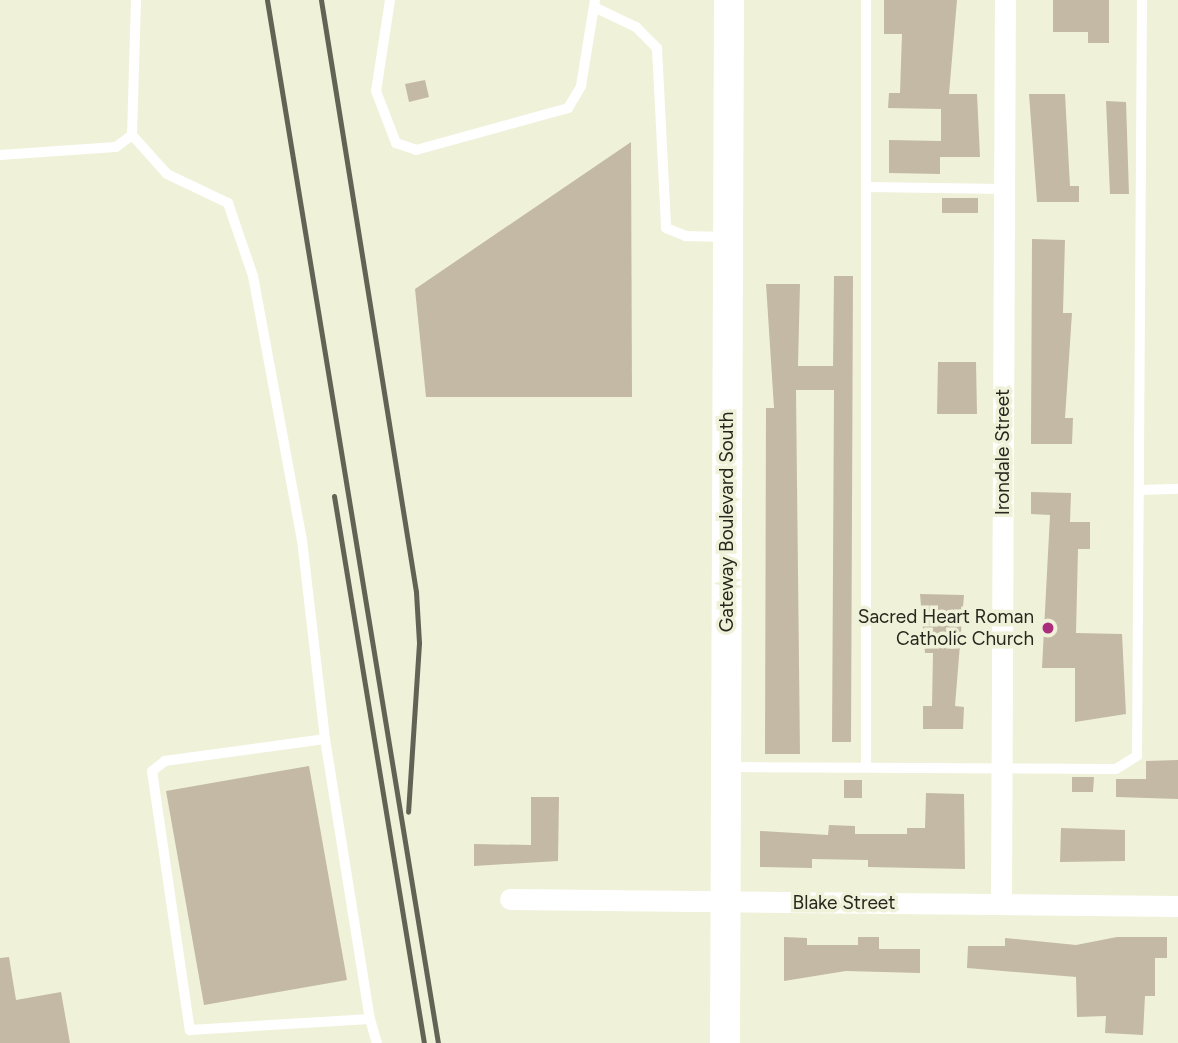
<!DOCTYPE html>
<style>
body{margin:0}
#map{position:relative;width:1178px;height:1043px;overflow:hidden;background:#f0f1d9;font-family:Figtree,sans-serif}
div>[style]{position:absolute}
.building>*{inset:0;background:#c4b9a4}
.lane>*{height:10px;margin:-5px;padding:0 5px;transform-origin:5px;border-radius:5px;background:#fff}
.street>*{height:21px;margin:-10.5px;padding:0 10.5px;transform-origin:10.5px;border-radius:10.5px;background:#fff}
.secondary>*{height:30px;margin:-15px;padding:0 15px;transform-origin:15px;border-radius:15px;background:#fff}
.rail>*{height:5px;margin:-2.5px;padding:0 2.5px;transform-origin:2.5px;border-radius:2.5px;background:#636355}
.dots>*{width:19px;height:19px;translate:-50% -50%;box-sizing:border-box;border:4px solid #f0f1d9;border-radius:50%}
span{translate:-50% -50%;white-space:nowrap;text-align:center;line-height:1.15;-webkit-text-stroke:7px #f0f1d9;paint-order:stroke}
.street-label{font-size:19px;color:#27271e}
.poi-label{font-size:19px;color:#27271e}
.right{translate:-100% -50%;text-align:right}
</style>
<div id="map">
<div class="building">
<i style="clip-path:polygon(884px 0,957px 0,949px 94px,977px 94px,980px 157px,940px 157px,940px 174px,889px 173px,889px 140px,941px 141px,941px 109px,888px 108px,889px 93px,900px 93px,902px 34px,884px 34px)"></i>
<i style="clip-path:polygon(1053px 0,1109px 0,1109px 43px,1088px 43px,1088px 32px,1053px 32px)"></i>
<i style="clip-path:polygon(425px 80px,429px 97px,409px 102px,405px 84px)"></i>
<i style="clip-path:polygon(1029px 94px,1065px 94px,1070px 186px,1079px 186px,1079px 202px,1037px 202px)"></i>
<i style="clip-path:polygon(1106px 101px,1126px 102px,1129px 194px,1110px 194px)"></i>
<i style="clip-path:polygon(631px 142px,632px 397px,426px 397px,415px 289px)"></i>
<i style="clip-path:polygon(942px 198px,978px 198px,978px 213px,942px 213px)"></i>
<i style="clip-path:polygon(1032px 239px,1065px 240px,1063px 313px,1072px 313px,1065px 418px,1073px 418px,1072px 444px,1031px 444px)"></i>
<i style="clip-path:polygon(834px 276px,853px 276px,851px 742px,832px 742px,834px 390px,796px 390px,800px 754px,765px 754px,766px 408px,774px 408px,766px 284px,800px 284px,798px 366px,833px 366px)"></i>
<i style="clip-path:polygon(938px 362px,976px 362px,977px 414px,937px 414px)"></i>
<i style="clip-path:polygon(1031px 492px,1071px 493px,1070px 522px,1090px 522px,1090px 549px,1078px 549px,1076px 633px,1122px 634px,1126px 714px,1075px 722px,1075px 668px,1042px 668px,1050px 515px,1031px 514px)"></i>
<i style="clip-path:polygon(920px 594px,964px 595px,955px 706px,964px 707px,963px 729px,923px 729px,923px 706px,932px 706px,933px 653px,925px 653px)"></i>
<i style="clip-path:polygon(1178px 760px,1178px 799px,1116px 797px,1116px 779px,1146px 779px,1146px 761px)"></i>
<i style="clip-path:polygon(309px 766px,347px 980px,204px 1005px,166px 791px)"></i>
<i style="clip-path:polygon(1072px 777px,1094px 777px,1093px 792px,1072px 792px)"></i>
<i style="clip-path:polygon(844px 780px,862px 780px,862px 798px,844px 798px)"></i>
<i style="clip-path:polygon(926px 793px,964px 794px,965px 869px,868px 867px,868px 860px,812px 859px,812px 868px,760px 867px,760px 831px,828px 835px,829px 825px,855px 826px,855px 834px,907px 834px,907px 828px,925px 828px)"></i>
<i style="clip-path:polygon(531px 797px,559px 797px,558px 861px,474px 866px,474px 844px,531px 845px)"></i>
<i style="clip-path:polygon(1061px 828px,1125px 830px,1125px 861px,1060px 862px)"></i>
<i style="clip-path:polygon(784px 937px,807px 938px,807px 945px,858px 945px,858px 937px,879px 937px,879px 949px,920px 949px,920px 973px,846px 971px,784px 981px)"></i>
<i style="clip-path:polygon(1117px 937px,1167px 937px,1167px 958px,1155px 958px,1155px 996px,1145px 996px,1143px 1035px,1105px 1033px,1106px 1016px,1077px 1017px,1076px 977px,967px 968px,968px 946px,1005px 946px,1005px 938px,1076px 945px)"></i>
<i style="clip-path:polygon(9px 957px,16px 1000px,61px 992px,70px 1043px,0 1043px,0 958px)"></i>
</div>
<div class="lane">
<i style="left:136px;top:0;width:135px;rotate:91.7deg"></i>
<i style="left:132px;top:135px;width:52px;rotate:48.1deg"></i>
<i style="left:167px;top:174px;width:68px;rotate:25.4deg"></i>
<i style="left:228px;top:203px;width:77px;rotate:71.1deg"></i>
<i style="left:253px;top:276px;width:269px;rotate:79.5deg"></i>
<i style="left:302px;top:540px;width:200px;rotate:83.4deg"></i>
<i style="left:325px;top:739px;width:162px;rotate:172.2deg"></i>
<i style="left:165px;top:761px;width:16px;rotate:142deg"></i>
<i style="left:152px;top:771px;width:262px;rotate:81.7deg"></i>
<i style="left:190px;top:1030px;width:180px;rotate:-3.5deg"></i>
<i style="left:370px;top:1019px;width:25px;rotate:74deg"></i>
<i style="left:390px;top:0;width:92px;rotate:98.7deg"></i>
<i style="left:376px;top:91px;width:56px;rotate:69deg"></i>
<i style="left:396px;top:143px;width:21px;rotate:19deg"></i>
<i style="left:416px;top:150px;width:158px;rotate:-15.4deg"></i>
<i style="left:568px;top:108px;width:26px;rotate:-59deg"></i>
<i style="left:581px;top:86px;width:87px;rotate:-80.8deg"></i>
<i style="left:866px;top:0;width:767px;rotate:90deg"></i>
<i style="left:594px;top:7px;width:47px;rotate:25.5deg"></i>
<i style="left:636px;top:27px;width:30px;rotate:45deg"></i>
<i style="left:657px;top:48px;width:180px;rotate:87.1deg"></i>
<i style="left:666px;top:228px;width:22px;rotate:22deg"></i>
<i style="left:686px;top:236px;width:40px;rotate:1.4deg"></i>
<i style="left:0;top:155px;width:116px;rotate:-3.9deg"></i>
<i style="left:116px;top:147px;width:20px;rotate:-37deg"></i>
<i style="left:867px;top:187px;width:137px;rotate:0.8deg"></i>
<i style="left:1141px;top:490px;width:37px;rotate:-2deg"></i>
<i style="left:325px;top:739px;width:284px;rotate:80.9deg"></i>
<i style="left:729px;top:767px;width:387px;rotate:0.3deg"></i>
<i style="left:1116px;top:769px;width:25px;rotate:-32deg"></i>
<i style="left:1137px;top:756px;width:756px;rotate:-89.62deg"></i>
</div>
<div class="street">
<i style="left:510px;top:899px;width:668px;rotate:0.6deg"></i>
<i style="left:1001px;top:904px;width:904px;rotate:-89.75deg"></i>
</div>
<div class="secondary">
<i style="left:725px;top:1043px;width:1043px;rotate:-89.78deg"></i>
</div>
<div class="rail">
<i style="left:267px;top:0;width:1057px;rotate:80.69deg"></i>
<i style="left:321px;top:0;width:600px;rotate:80.88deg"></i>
<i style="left:416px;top:592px;width:51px;rotate:86.6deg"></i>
<i style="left:419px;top:643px;width:169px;rotate:93.7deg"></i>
<i style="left:334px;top:496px;width:554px;rotate:80.66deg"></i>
</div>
<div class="dots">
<i style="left:1048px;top:628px;background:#aa2d7e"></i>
</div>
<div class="street-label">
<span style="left:1003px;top:452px;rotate:-90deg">Irondale Street</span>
<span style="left:727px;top:522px;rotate:-90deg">Gateway Boulevard South</span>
<span style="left:844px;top:903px">Blake Street</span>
</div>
<div class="poi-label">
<span class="right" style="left:1034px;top:628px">Sacred Heart Roman<br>Catholic Church</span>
</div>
</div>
